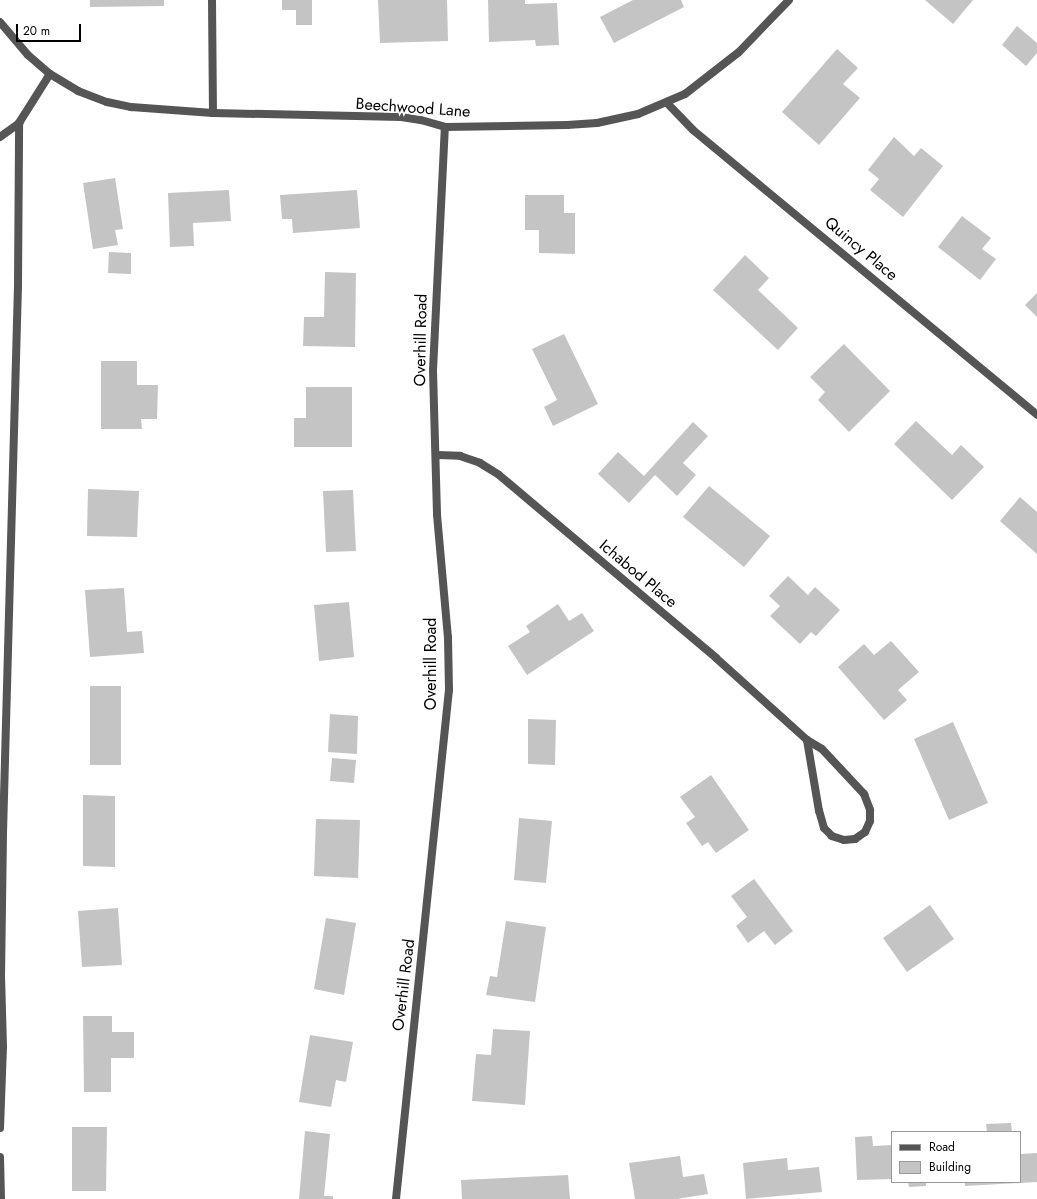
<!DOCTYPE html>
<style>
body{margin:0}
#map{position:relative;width:1037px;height:1199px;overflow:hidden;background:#fff;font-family:Jost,sans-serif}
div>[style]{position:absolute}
.building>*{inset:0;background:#c4c4c4}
.street>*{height:8px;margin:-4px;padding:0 4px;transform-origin:4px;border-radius:4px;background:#555}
span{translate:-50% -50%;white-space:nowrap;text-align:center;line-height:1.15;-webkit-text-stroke:3px #fff;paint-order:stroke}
.street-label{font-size:16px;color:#000}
.legend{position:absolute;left:891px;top:1131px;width:130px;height:52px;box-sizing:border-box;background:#fff;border:1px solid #999;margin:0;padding:5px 7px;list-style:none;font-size:12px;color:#000}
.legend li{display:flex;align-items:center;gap:8px;height:20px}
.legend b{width:20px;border:1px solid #999}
.scale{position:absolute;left:16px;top:24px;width:65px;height:18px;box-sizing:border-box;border:2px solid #000;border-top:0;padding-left:5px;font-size:12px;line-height:14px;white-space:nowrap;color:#000;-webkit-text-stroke:3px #fff;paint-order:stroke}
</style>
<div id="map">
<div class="building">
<i style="clip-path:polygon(90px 0,164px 0,164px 6px,90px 7px)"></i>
<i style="clip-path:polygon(282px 0,312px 0,312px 25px,296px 25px,296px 10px,282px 10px)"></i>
<i style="clip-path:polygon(378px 0,447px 0,448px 41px,380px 43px)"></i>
<i style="clip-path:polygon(488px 0,525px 0,525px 4px,557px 3px,559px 45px,536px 46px,535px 40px,489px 42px)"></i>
<i style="clip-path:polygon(633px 0,681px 0,684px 7px,614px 43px,600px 17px)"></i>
<i style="clip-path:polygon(925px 0,973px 0,953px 24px)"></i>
<i style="clip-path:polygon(1017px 26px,1037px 43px,1037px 53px,1026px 66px,1002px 45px)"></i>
<i style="clip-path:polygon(837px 49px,858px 68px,843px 84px,860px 98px,819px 145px,782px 112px)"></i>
<i style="clip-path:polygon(894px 137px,914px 156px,921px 148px,943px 166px,903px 217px,870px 190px,879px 179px,868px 170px)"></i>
<i style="clip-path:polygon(115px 178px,123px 229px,115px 230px,118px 245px,93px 249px,83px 183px)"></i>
<i style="clip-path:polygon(229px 190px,231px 221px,193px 223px,194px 246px,170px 247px,168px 193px)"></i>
<i style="clip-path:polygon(357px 190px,360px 228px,293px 233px,292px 219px,282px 219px,280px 195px)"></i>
<i style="clip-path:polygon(525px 195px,564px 195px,564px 213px,575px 213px,575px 254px,539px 253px,539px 230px,525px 230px)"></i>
<i style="clip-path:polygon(962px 216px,991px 238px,982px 249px,996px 259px,980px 280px,938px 247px)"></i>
<i style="clip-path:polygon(109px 252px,131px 253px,131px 274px,108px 273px)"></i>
<i style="clip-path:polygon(745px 255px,769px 278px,758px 290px,798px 328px,778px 350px,713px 290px)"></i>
<i style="clip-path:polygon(325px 272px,356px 273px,355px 347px,303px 346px,304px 317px,324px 317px)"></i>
<i style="clip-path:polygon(1037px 293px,1037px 317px,1025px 305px)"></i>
<i style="clip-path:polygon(564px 334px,598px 404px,553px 426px,544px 407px,557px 400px,532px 349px)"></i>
<i style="clip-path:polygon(844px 344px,890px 391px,849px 432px,818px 400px,825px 392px,810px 377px)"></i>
<i style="clip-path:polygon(101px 361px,137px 361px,137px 385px,158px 385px,157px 419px,141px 419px,142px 429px,101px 429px)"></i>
<i style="clip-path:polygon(306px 387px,352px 387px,352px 447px,294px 447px,294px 418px,306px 418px)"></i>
<i style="clip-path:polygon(916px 421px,952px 455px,961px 445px,984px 467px,952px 500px,894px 444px)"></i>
<i style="clip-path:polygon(693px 422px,708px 436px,683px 463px,696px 475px,677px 496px,655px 475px,629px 503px,598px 474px,618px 452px,644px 476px)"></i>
<i style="clip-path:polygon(709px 486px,770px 536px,744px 567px,683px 517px)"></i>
<i style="clip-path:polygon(88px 489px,139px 491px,137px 537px,87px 536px)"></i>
<i style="clip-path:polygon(353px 490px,356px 551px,326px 552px,323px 491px)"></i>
<i style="clip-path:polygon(1020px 497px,1037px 512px,1037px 554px,1000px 521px)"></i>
<i style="clip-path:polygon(788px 576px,808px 595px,815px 587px,840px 610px,816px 636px,811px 632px,800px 644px,770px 616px,780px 606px,769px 596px)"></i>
<i style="clip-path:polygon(124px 588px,127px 632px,142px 631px,144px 653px,90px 657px,85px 590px)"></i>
<i style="clip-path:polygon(349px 602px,354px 657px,319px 661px,314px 605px)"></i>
<i style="clip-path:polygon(558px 604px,569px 621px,582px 613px,594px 631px,527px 675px,508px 646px,530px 632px,526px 626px)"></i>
<i style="clip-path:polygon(891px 641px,919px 672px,898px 690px,907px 700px,884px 720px,838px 667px,864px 644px,874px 655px)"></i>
<i style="clip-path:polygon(90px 686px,121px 686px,121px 765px,90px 765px)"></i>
<i style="clip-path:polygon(330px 714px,358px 716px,357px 754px,328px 752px)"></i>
<i style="clip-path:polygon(528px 719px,556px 720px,555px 765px,528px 764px)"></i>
<i style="clip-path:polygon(953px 722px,988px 803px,949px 820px,914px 739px)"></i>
<i style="clip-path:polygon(332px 758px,356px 760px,354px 783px,330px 781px)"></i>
<i style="clip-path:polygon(711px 775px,749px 830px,716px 853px,708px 842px,702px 846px,686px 823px,695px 817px,680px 797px)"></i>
<i style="clip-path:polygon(83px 795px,115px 796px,115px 867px,83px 866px)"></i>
<i style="clip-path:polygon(519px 818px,552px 821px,546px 883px,514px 880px)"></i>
<i style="clip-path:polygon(316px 819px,360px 820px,358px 878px,314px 876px)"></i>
<i style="clip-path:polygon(754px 879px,793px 931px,775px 945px,764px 931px,748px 943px,736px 926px,747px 917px,731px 896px)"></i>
<i style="clip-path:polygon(930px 905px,954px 939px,907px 972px,883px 938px)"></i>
<i style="clip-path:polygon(118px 908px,122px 965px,82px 967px,78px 911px)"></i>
<i style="clip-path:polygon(326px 918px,356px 923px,344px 995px,314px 989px)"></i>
<i style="clip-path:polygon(506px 921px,546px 927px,535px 1002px,486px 995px,490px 976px,497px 977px)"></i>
<i style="clip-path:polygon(83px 1016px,112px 1016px,112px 1032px,134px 1032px,134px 1058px,111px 1058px,111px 1092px,84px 1092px)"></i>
<i style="clip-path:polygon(493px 1029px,530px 1031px,525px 1105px,472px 1101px,476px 1054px,491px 1055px)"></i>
<i style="clip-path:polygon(310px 1035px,353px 1042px,346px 1082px,336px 1080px,331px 1107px,299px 1102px)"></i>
<i style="clip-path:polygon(1011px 1123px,1012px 1132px,987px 1132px,986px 1124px)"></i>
<i style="clip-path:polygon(72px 1127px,107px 1127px,106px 1191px,72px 1191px)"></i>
<i style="clip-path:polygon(305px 1131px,330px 1134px,324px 1196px,333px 1196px,333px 1199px,299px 1199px)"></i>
<i style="clip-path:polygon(872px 1136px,873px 1146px,892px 1145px,892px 1179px,857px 1180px,855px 1137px)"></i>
<i style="clip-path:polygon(1037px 1153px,1037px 1182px,965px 1186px,965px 1182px,1020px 1182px,1020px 1154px)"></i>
<i style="clip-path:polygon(680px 1156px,683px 1177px,704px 1174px,708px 1194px,677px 1199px,635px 1199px,629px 1163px)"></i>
<i style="clip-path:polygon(787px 1158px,788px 1170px,819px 1167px,822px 1192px,746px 1199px,743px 1163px)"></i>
<i style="clip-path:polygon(568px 1175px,570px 1199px,462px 1199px,461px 1180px)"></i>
<i style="clip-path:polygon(908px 1182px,926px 1182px,926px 1186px,909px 1187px)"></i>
</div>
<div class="street">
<i style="left:212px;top:0;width:113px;rotate:89.5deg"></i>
<i style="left:0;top:22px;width:43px;rotate:49.7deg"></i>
<i style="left:28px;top:55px;width:29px;rotate:41deg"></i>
<i style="left:50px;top:74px;width:33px;rotate:31deg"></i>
<i style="left:78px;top:91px;width:31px;rotate:21deg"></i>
<i style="left:107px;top:102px;width:25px;rotate:12deg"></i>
<i style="left:131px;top:107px;width:82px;rotate:4.2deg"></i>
<i style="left:213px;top:113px;width:188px;rotate:1.2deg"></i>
<i style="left:401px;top:117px;width:20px;rotate:9deg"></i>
<i style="left:421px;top:120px;width:25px;rotate:16deg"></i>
<i style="left:445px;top:127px;width:122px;rotate:-0.9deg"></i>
<i style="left:567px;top:125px;width:30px;rotate:-4deg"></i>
<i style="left:597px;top:123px;width:42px;rotate:-12.4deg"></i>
<i style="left:638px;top:114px;width:51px;rotate:-23.1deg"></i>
<i style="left:685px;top:94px;width:68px;rotate:-37.9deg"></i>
<i style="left:739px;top:52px;width:72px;rotate:-46.1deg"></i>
<i style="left:667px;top:103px;width:37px;rotate:46deg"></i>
<i style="left:693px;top:130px;width:447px;rotate:39.6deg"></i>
<i style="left:0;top:137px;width:24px;rotate:-36deg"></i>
<i style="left:437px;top:455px;width:23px;rotate:2deg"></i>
<i style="left:460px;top:456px;width:21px;rotate:19deg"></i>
<i style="left:480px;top:463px;width:22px;rotate:32deg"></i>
<i style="left:499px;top:475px;width:284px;rotate:40.1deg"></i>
<i style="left:716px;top:658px;width:122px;rotate:42deg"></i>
<i style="left:807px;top:740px;width:17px;rotate:31deg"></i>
<i style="left:822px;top:749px;width:62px;rotate:47deg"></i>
<i style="left:864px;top:794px;width:17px;rotate:69deg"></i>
<i style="left:870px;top:810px;width:11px;rotate:90deg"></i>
<i style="left:870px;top:821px;width:12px;rotate:114deg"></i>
<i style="left:865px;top:832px;width:12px;rotate:145deg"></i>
<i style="left:855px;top:839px;width:11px;rotate:175deg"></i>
<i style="left:844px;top:840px;width:13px;rotate:-162deg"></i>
<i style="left:832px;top:836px;width:11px;rotate:-135deg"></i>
<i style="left:824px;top:828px;width:18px;rotate:-106deg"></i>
<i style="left:819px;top:811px;width:72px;rotate:-99.6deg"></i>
<i style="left:0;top:1128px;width:81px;rotate:-87.9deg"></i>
<i style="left:3px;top:1047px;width:70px;rotate:-91.6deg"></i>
<i style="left:1px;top:977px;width:144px;rotate:-89.2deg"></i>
<i style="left:3px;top:833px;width:549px;rotate:-88.43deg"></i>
<i style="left:18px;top:284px;width:161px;rotate:-89.6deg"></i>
<i style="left:19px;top:123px;width:58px;rotate:-57.7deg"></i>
<i style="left:0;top:1157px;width:42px;rotate:88.6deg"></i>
<i style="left:396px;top:1199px;width:512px;rotate:-84.06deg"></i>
<i style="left:449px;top:690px;width:52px;rotate:-91.1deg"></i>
<i style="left:448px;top:638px;width:124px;rotate:-95.1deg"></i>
<i style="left:437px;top:514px;width:144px;rotate:-91.6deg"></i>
<i style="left:433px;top:370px;width:243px;rotate:-87.2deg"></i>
</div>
<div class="street-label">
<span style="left:413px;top:108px;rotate:4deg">Beechwood Lane</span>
<span style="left:861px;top:249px;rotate:40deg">Quincy Place</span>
<span style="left:421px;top:340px;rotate:-89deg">Overhill Road</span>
<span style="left:638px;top:574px;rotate:40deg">Ichabod Place</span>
<span style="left:431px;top:664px;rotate:-90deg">Overhill Road</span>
<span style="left:404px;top:985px;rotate:-83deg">Overhill Road</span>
</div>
<ul class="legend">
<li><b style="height:5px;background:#555"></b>Road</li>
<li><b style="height:11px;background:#c4c4c4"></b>Building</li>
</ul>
<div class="scale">20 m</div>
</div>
